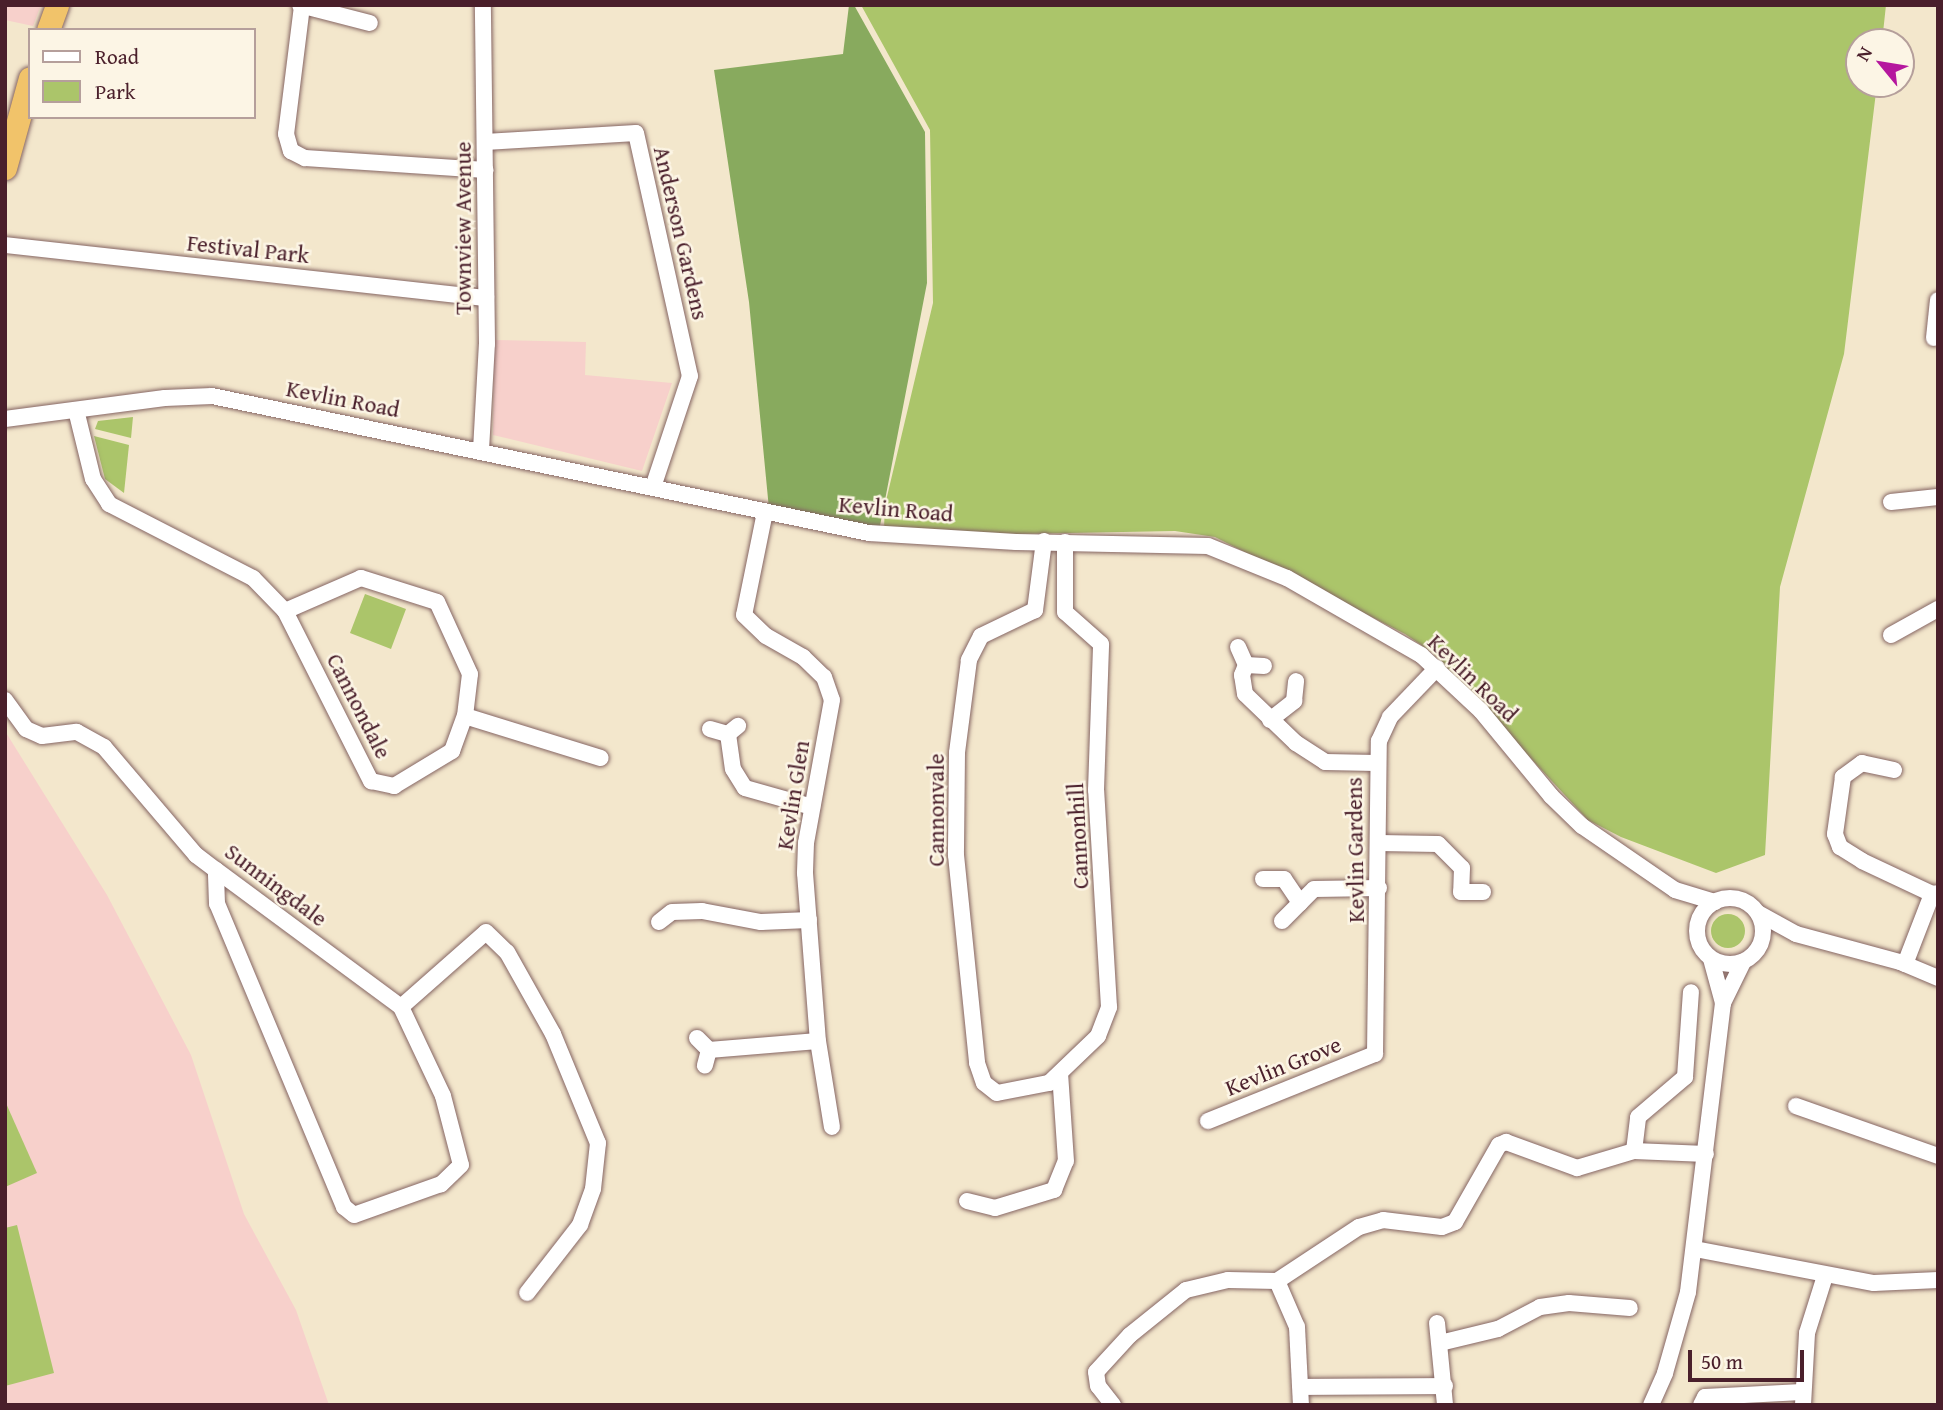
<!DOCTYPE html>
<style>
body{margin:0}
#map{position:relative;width:1943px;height:1410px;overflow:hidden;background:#f3e7cc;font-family:"Gentium Book Plus",serif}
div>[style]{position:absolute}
.built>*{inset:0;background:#f7d0cb}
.green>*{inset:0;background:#abc56a}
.round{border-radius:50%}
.forest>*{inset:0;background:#88aa5e}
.roads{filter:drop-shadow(0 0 2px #856563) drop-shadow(0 0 2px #856563)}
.minor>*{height:16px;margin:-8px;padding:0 8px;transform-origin:8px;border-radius:8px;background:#fff}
.minor>.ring{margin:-8px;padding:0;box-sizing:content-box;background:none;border:16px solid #fff;border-radius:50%}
.highway>*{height:23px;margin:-11.5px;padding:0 11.5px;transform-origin:11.5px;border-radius:11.5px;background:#f1c36a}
span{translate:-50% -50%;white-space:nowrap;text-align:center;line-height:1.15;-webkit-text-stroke:5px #fcf5e5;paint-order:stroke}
.street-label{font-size:23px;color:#4a1f2b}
.frame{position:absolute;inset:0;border:7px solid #4a1f2b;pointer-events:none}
.legend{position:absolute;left:28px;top:28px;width:228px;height:91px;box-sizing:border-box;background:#fcf5e5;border:2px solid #b59f9b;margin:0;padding:9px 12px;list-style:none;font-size:21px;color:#4a1f2b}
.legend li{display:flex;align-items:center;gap:14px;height:35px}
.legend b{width:35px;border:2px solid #b59f9b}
.north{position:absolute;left:1845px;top:28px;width:70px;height:70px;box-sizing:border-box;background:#fcf5e5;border:2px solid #b59f9b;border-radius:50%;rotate:300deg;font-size:19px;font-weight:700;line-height:28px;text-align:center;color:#4a1f2b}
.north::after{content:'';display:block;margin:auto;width:24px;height:32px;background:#b5179e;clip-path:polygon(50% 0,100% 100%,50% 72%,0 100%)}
.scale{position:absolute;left:1688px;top:1350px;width:116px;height:32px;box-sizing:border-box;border:4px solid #4a1f2b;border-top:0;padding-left:9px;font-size:21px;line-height:24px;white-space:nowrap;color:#4a1f2b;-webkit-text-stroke:5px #fcf5e5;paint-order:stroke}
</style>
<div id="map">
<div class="built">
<i style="clip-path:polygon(5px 5px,41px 5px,33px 26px,5px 20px)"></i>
<i style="clip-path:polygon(494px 340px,586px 342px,585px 375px,672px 383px,642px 471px,493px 435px)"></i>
<i style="clip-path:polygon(5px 731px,107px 895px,191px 1055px,244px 1214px,296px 1310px,329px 1405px,5px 1405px)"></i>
</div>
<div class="green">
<i style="clip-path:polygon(861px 5px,1886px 5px,1882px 42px,1859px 42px,1859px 84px,1877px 84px,1844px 354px,1780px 587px,1765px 855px,1716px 873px,1621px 837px,1588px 820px,1433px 653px,1405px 634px,1215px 537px,1175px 531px,962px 535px,884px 528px,885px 505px,933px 303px,930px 130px)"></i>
<i style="clip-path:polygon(133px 417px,131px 438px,95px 429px,98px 421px)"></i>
<i style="clip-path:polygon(94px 436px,129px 445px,124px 493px,105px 479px)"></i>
<i style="clip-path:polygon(365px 594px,406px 609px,391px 649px,350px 633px)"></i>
<i class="round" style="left:1711px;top:914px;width:34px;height:34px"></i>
<i style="clip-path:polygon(5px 1101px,37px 1173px,5px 1187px)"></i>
<i style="clip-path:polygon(17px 1225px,54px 1373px,5px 1386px,5px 1228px)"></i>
</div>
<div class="forest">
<i style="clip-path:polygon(849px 5px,854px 5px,925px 132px,927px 283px,879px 531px,769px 509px,749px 302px,714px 70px,843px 54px)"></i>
</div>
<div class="roads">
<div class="minor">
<i style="left:300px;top:5px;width:72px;rotate:14.4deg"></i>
<i style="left:302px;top:6px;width:129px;rotate:97.1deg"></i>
<i style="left:286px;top:134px;width:18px;rotate:74deg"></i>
<i style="left:291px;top:151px;width:16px;rotate:27deg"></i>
<i style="left:305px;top:158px;width:181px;rotate:3.8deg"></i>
<i style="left:485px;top:142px;width:151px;rotate:-3.4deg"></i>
<i style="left:636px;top:133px;width:249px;rotate:77.5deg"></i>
<i style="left:690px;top:376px;width:117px;rotate:108.4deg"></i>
<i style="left:5px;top:245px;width:484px;rotate:6.3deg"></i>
<i style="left:1934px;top:338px;width:38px;rotate:-84deg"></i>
<i style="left:76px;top:410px;width:71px;rotate:76.2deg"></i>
<i style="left:93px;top:479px;width:30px;rotate:57deg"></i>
<i style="left:109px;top:504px;width:162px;rotate:27.2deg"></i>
<i style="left:253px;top:578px;width:46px;rotate:45.9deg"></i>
<i style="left:285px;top:611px;width:191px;rotate:63.2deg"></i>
<i style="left:371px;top:781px;width:24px;rotate:12deg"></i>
<i style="left:394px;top:786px;width:68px;rotate:-31.1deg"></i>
<i style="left:452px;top:751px;width:37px;rotate:-70deg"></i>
<i style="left:465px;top:716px;width:42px;rotate:-83.2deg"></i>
<i style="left:470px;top:674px;width:79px;rotate:-114.6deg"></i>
<i style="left:437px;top:602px;width:80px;rotate:-162.5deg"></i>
<i style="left:361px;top:578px;width:83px;rotate:156.5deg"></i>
<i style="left:5px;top:419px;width:161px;rotate:-7.5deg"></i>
<i style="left:165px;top:398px;width:47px;rotate:-2.4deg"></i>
<i style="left:212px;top:396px;width:671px;rotate:11.78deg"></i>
<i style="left:869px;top:533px;width:147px;rotate:3.5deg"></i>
<i style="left:1016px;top:542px;width:192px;rotate:1.2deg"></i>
<i style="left:1208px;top:546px;width:85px;rotate:22.1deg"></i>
<i style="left:1287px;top:578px;width:155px;rotate:29.9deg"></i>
<i style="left:1421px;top:655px;width:82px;rotate:43deg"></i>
<i style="left:1481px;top:711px;width:110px;rotate:50.5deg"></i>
<i style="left:1551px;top:796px;width:43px;rotate:44.1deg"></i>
<i style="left:1582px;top:826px;width:113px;rotate:34.5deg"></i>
<i style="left:1675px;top:890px;width:42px;rotate:16.7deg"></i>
<i style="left:481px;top:450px;width:106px;rotate:-86.8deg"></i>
<i style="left:487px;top:344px;width:339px;rotate:-90.7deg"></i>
<i style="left:1891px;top:502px;width:47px;rotate:-6.1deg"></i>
<i style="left:765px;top:512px;width:105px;rotate:101.5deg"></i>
<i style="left:744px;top:615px;width:30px;rotate:44deg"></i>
<i style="left:766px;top:636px;width:43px;rotate:29.6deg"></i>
<i style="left:803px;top:657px;width:29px;rotate:44deg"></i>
<i style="left:824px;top:677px;width:24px;rotate:71deg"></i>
<i style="left:832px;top:700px;width:145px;rotate:100.3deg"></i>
<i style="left:806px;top:843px;width:30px;rotate:92deg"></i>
<i style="left:805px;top:873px;width:169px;rotate:85.6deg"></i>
<i style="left:818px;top:1041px;width:87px;rotate:80.8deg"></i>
<i style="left:1044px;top:541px;width:70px;rotate:97.4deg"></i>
<i style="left:1035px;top:610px;width:60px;rotate:154.3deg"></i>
<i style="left:981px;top:636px;width:27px;rotate:117deg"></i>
<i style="left:969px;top:660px;width:94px;rotate:97.4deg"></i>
<i style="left:957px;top:753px;width:102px;rotate:90.6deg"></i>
<i style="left:956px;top:855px;width:209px;rotate:84.2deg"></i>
<i style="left:977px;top:1063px;width:21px;rotate:71deg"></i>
<i style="left:984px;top:1083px;width:16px;rotate:38deg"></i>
<i style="left:997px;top:1093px;width:53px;rotate:-10.9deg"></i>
<i style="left:1049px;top:1083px;width:68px;rotate:-43.8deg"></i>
<i style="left:1098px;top:1036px;width:31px;rotate:-69deg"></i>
<i style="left:1109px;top:1007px;width:217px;rotate:-93.4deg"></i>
<i style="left:1096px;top:790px;width:146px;rotate:-88deg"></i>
<i style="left:1101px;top:644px;width:48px;rotate:-138.4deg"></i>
<i style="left:1065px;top:612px;width:70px;rotate:-90deg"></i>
<i style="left:1891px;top:635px;width:54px;rotate:-29deg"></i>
<i style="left:1238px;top:647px;width:20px;rotate:66deg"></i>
<i style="left:1246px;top:665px;width:18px;rotate:3deg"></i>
<i style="left:1246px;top:665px;width:11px;rotate:112deg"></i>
<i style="left:1242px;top:675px;width:19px;rotate:81deg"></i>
<i style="left:1245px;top:694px;width:71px;rotate:43.9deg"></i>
<i style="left:1296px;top:743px;width:35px;rotate:33deg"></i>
<i style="left:1325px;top:762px;width:51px;rotate:1.1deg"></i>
<i style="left:5px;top:700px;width:36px;rotate:54deg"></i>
<i style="left:26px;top:729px;width:17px;rotate:24deg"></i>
<i style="left:42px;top:736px;width:35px;rotate:-7deg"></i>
<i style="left:77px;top:732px;width:31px;rotate:29deg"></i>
<i style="left:104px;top:747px;width:142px;rotate:49.6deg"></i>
<i style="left:196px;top:855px;width:25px;rotate:37deg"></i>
<i style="left:216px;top:870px;width:230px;rotate:36.5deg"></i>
<i style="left:401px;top:1007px;width:98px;rotate:64.7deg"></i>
<i style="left:443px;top:1096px;width:71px;rotate:75.4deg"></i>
<i style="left:461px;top:1165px;width:28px;rotate:136deg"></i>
<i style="left:441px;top:1184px;width:92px;rotate:160.4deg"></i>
<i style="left:354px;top:1215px;width:13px;rotate:-141deg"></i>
<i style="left:344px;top:1207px;width:329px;rotate:-112.7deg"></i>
<i style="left:217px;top:904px;width:34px;rotate:-92deg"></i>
<i style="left:465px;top:716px;width:142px;rotate:17.2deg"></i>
<i style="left:1270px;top:720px;width:31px;rotate:-38deg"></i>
<i style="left:1294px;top:701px;width:20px;rotate:-84deg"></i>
<i style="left:710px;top:729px;width:19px;rotate:16deg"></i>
<i style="left:728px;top:734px;width:13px;rotate:-39deg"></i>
<i style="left:728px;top:734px;width:35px;rotate:82deg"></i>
<i style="left:733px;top:769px;width:22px;rotate:58deg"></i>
<i style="left:745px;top:788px;width:70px;rotate:15.8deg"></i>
<i style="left:1894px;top:770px;width:33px;rotate:-168deg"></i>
<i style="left:1862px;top:763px;width:24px;rotate:144deg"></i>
<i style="left:1843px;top:777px;width:58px;rotate:98deg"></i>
<i style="left:1835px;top:834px;width:14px;rotate:69deg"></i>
<i style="left:1840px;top:847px;width:26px;rotate:32deg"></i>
<i style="left:1862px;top:861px;width:77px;rotate:25.2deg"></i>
<i style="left:1379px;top:843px;width:59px;rotate:1deg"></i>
<i style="left:1438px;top:844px;width:34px;rotate:45deg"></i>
<i style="left:1462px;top:868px;width:24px;rotate:92deg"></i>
<i style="left:1461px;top:892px;width:22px"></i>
<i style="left:1263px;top:879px;width:21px"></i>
<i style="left:1284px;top:879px;width:29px;rotate:56deg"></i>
<i class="ring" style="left:1697px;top:898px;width:50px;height:50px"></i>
<i style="left:1758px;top:913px;width:43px;rotate:28.9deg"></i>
<i style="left:1796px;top:934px;width:108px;rotate:15.1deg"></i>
<i style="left:1900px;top:962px;width:41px;rotate:22.8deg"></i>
<i style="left:1282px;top:921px;width:45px;rotate:-45deg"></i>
<i style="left:1314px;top:889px;width:65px;rotate:-0.9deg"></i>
<i style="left:659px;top:922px;width:16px;rotate:-38deg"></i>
<i style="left:672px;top:912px;width:30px;rotate:-2deg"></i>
<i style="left:702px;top:911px;width:60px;rotate:10.6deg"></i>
<i style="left:761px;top:922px;width:48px;rotate:-2.4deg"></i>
<i style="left:1711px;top:959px;width:46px;rotate:74.7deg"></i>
<i style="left:1905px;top:964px;width:75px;rotate:-68.9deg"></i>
<i style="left:1932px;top:894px;width:6px;rotate:-9deg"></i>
<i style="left:401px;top:1007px;width:113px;rotate:-41.4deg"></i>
<i style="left:486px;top:932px;width:29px;rotate:44deg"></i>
<i style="left:507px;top:952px;width:94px;rotate:60.7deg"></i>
<i style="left:553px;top:1034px;width:118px;rotate:67.6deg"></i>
<i style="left:598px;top:1143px;width:46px;rotate:96.2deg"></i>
<i style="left:593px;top:1189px;width:38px;rotate:110deg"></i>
<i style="left:580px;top:1225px;width:86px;rotate:127.9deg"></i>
<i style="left:697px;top:1038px;width:17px;rotate:45deg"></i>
<i style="left:709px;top:1050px;width:16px;rotate:105deg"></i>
<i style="left:709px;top:1050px;width:109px;rotate:-4.7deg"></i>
<i style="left:1796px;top:1106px;width:151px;rotate:19.4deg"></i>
<i style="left:1208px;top:1121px;width:180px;rotate:-21.9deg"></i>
<i style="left:1375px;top:1054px;width:313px;rotate:-89.3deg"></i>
<i style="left:1379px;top:741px;width:26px;rotate:-65deg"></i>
<i style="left:1390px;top:717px;width:68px;rotate:-46.2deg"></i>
<i style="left:1634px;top:1151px;width:34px;rotate:-83deg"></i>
<i style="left:1638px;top:1117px;width:62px;rotate:-40.4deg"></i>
<i style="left:1685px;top:1077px;width:85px;rotate:-86deg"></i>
<i style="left:967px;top:1201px;width:29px;rotate:14deg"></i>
<i style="left:995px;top:1208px;width:62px;rotate:-17deg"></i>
<i style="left:1054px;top:1190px;width:31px;rotate:-68deg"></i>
<i style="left:1066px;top:1161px;width:87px;rotate:-93.9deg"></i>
<i style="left:1695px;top:1249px;width:182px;rotate:10.8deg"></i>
<i style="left:1874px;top:1283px;width:64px;rotate:-2.7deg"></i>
<i style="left:1277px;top:1281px;width:98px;rotate:-33.4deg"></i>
<i style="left:1359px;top:1227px;width:25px;rotate:-16deg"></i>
<i style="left:1383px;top:1220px;width:59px;rotate:6.8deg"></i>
<i style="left:1442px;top:1227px;width:14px;rotate:-21deg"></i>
<i style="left:1455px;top:1222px;width:89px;rotate:-60.3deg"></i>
<i style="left:1499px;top:1145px;width:8px;rotate:-23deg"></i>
<i style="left:1506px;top:1142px;width:76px;rotate:20.1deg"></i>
<i style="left:1577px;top:1168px;width:59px;rotate:-16.6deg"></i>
<i style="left:1634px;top:1151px;width:72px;rotate:2.4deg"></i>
<i style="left:1277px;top:1281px;width:50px;rotate:66.5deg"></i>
<i style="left:1297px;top:1327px;width:78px;rotate:87.1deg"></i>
<i style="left:1437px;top:1323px;width:82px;rotate:84.4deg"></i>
<i style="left:1440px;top:1343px;width:60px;rotate:-13.6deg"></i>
<i style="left:1498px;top:1329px;width:47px;rotate:-27.6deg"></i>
<i style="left:1540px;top:1307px;width:29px;rotate:-8deg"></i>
<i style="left:1569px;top:1303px;width:61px;rotate:4.7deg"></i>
<i style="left:1301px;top:1387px;width:144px;rotate:-0.4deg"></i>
<i style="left:1113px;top:1405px;width:24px;rotate:-128deg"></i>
<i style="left:1098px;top:1386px;width:14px;rotate:-98deg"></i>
<i style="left:1096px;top:1372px;width:50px;rotate:-47.4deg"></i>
<i style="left:1130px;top:1335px;width:72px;rotate:-38.8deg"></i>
<i style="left:1186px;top:1290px;width:43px;rotate:-13.4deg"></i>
<i style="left:1228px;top:1280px;width:49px;rotate:1.2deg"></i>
<i style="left:1651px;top:1405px;width:35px;rotate:-66deg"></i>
<i style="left:1665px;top:1373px;width:84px;rotate:-74.1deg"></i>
<i style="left:1688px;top:1292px;width:291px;rotate:-83.1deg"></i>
<i style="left:1723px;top:1003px;width:46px;rotate:-64deg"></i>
<i style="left:1701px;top:1405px;width:9px;rotate:-63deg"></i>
<i style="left:1705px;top:1397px;width:97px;rotate:-3deg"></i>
<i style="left:1803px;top:1405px;width:72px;rotate:-86.8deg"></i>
<i style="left:1807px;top:1333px;width:60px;rotate:-72.5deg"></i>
</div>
<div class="highway">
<i style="left:48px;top:30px;width:27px;rotate:-70deg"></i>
<i style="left:5px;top:168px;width:93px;rotate:-74.5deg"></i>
</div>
</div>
<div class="street-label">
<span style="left:463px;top:228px;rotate:-90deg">Townview Avenue</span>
<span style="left:681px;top:233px;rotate:77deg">Anderson Gardens</span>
<span style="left:248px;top:249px;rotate:6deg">Festival Park</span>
<span style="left:343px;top:399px;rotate:11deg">Kevlin Road</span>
<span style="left:896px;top:509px;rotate:5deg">Kevlin Road</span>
<span style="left:1473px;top:678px;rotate:44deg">Kevlin Road</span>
<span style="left:359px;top:706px;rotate:63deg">Cannondale</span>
<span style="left:793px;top:795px;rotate:-81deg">Kevlin Glen</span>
<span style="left:936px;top:810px;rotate:-90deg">Cannonvale</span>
<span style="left:1078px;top:836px;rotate:-93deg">Cannonhill</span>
<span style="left:1355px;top:850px;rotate:-91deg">Kevlin Gardens</span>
<span style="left:276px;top:885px;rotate:37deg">Sunningdale</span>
<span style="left:1283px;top:1066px;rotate:-22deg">Kevlin Grove</span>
</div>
<div class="frame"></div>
<ul class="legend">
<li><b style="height:9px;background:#fff"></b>Road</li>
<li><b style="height:19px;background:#abc56a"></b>Park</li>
</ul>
<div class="north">N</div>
<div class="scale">50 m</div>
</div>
